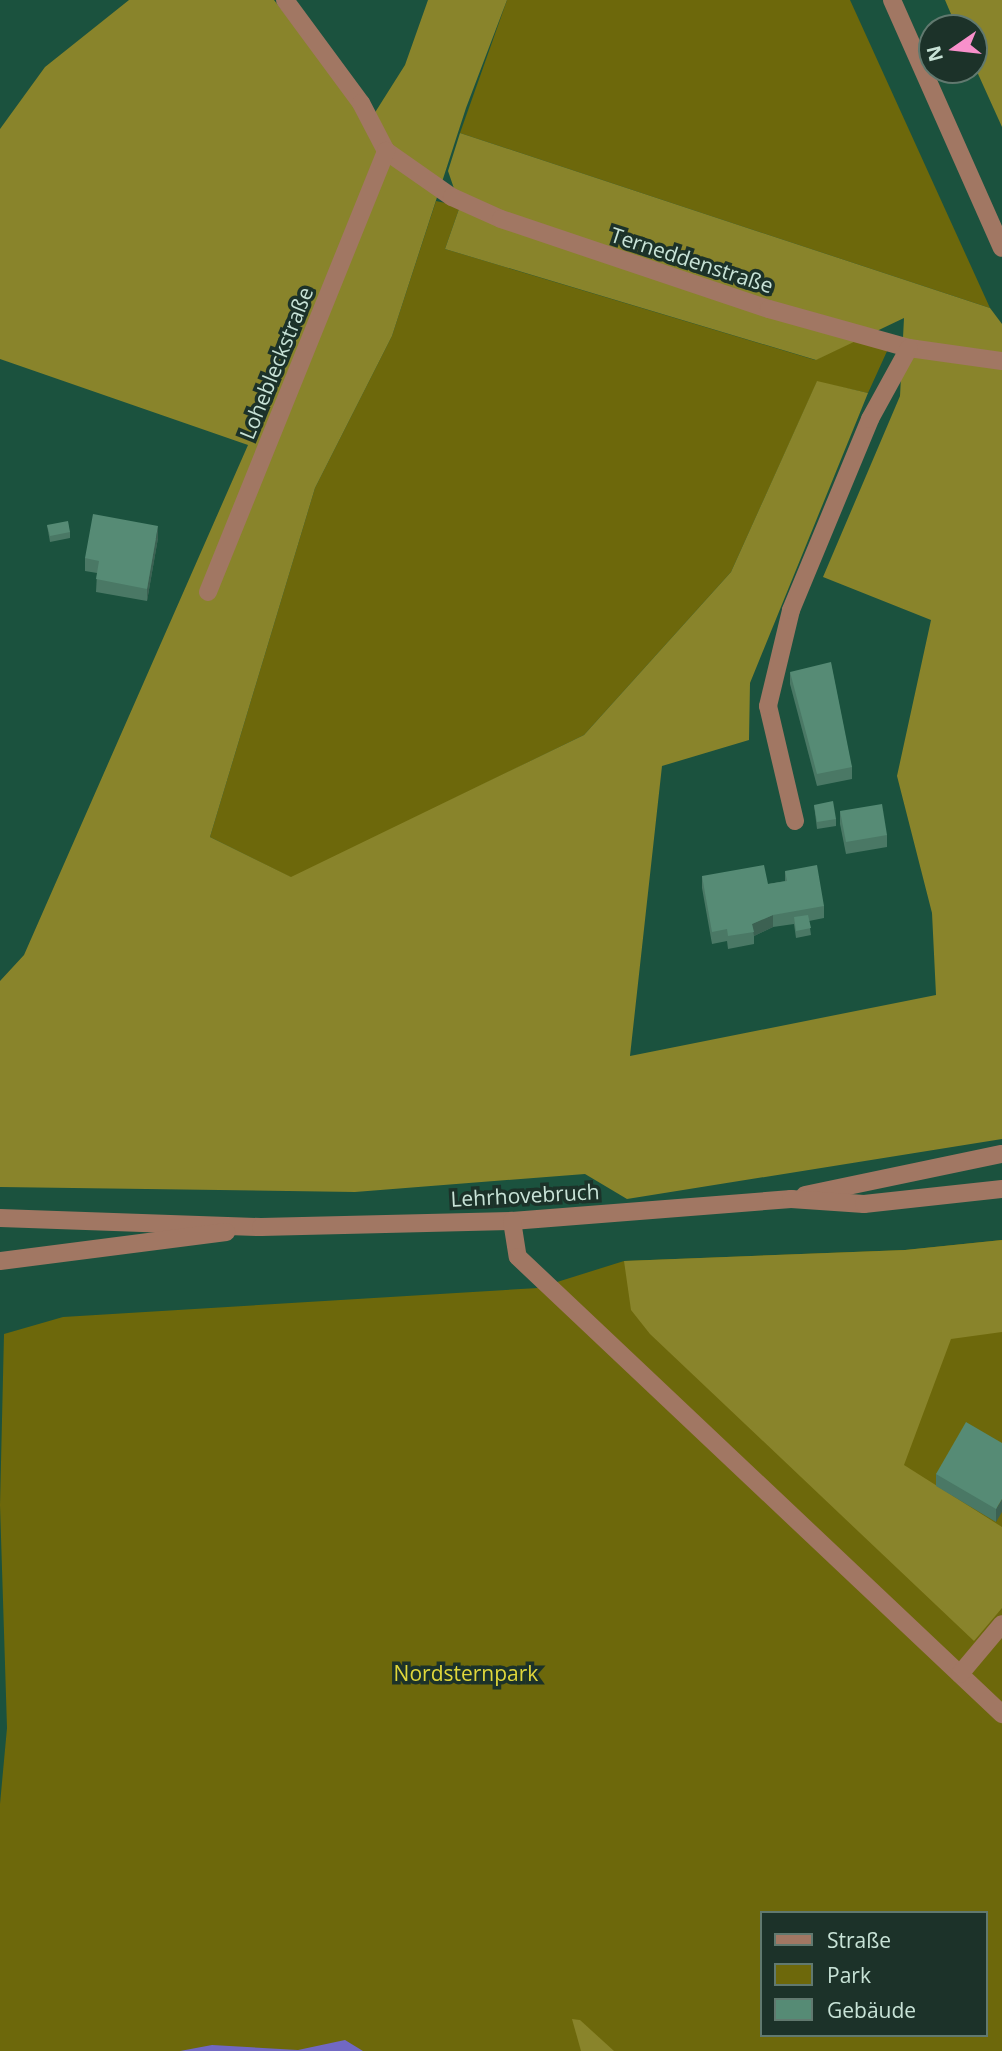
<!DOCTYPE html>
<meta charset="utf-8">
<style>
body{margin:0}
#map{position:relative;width:1002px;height:2051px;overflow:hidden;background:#1b523e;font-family:"Open Sans",sans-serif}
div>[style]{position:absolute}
.green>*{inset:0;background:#6d680b}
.forest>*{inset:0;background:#89842b}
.water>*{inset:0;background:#7168c3}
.minor>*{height:18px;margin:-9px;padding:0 9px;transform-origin:9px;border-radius:9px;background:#a17763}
.wall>*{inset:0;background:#4a7865}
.shaded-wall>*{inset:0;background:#3c6152}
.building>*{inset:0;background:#568b75}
span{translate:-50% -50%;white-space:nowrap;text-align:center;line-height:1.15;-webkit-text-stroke:7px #1c3229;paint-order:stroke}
.street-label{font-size:21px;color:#c8e3d7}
.park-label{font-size:21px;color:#e0d73b}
.legend{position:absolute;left:760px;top:1911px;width:228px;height:126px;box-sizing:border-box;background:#1c3229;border:2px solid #61796f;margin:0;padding:9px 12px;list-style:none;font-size:21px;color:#c8e3d7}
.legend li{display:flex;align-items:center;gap:14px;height:35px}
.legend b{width:35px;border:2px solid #61796f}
.north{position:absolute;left:918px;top:14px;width:70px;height:70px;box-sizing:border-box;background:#1c3229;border:2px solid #61796f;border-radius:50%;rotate:256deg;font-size:19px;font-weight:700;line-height:28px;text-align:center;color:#c8e3d7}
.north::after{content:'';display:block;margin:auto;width:24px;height:32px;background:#f890cb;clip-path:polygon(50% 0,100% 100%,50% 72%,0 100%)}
</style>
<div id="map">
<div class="green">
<i style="clip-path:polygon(507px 0,850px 0,990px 308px,460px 133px)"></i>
<i style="clip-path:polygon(436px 201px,460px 206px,445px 249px,815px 360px,856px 340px,888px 349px,868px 393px,817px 382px,731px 572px,584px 735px,292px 878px,210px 837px,315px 488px,392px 336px)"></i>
<i style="clip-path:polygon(evenodd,1002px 1240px,1002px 2051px,0 2051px,0 1804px,7px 1728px,0 1505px,4px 1334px,63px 1317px,538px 1288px,624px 1261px,905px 1250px,1002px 1240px,762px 1913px,986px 1913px,986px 2035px,762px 2035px,762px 1913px)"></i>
</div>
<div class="forest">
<i style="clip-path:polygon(129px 0,274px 0,369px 122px,405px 65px,428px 0,507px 0,466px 108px,392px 336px,315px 488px,210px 837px,291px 877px,584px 735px,731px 572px,817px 381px,868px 393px,750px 683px,749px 740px,662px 766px,630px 1056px,936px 995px,932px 913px,897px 776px,931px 620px,823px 577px,900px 396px,904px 318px,816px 360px,445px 249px,460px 206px,448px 171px,460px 133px,990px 308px,1002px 324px,1002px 1139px,627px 1199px,585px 1174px,355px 1192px,0 1187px,0 981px,24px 955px,248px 445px,0 359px,0 129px,45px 67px)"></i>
<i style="clip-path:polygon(945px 0,1002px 0,1002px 127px,974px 65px,974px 28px,957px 28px)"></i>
<i style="clip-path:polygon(1002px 1240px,1002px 1332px,951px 1339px,904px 1465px,1002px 1527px,1002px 1608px,974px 1641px,650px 1334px,631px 1310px,624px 1261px,905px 1250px)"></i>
<i style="clip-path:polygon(572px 2019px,580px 2020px,614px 2051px,581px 2051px)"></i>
</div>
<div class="water">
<i style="clip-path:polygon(345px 2040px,363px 2051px,180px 2051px,212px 2045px,298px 2050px)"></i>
</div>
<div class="minor">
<i style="left:285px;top:0;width:128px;rotate:53.6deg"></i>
<i style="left:361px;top:103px;width:54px;rotate:62.5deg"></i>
<i style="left:386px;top:151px;width:80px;rotate:34.9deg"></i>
<i style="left:452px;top:197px;width:54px;rotate:24.2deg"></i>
<i style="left:501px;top:219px;width:283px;rotate:18.6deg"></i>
<i style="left:769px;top:309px;width:145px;rotate:15.6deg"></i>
<i style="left:909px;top:348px;width:94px;rotate:8deg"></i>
<i style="left:892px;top:0;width:271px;rotate:66.1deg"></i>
<i style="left:208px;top:592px;width:476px;rotate:-68deg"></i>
<i style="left:795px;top:821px;width:118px;rotate:-103.2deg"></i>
<i style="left:768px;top:706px;width:99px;rotate:-76.5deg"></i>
<i style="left:791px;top:610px;width:207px;rotate:-67.5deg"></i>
<i style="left:870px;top:419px;width:81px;rotate:-61.2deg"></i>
<i style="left:805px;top:1195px;width:201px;rotate:-11.8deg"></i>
<i style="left:0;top:1218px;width:261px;rotate:2deg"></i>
<i style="left:261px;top:1227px;width:251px;rotate:-1.4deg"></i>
<i style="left:512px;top:1221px;width:280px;rotate:-4.5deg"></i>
<i style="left:791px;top:1199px;width:73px;rotate:3.9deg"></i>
<i style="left:864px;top:1204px;width:139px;rotate:-6.2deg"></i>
<i style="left:512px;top:1221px;width:36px;rotate:81deg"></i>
<i style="left:518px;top:1257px;width:666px;rotate:43.36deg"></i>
<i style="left:0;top:1261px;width:228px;rotate:-7.3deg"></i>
<i style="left:960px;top:1674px;width:65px;rotate:-50deg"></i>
</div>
<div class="wall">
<i style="clip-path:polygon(47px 525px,70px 532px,70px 538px,50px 542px)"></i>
<i style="clip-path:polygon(158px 538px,147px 601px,96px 592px,97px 573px,85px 571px,85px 558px)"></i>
<i style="clip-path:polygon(790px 672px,852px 767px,852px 779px,817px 786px,790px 684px)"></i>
<i style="clip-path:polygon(814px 805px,836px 819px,836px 826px,817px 829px)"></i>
<i style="clip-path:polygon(840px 811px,887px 835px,887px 847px,846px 854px,840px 824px)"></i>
<i style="clip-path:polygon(785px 871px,824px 906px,824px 918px,809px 921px,811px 935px,796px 938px,794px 924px,773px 927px,754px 936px,754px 944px,728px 949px,727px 941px,712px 944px,702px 888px,702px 876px,768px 884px,785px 881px)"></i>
<i style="clip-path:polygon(1002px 1443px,996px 1522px,936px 1486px,936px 1474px)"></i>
</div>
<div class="shaded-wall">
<i style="clip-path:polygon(158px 526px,158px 538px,147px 601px,147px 589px)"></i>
<i style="clip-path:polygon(773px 915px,773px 927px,754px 936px,752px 924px)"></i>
<i style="clip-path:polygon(1002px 1499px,1002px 1512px,996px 1522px,996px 1509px)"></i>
</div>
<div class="building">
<i style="clip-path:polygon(93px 514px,158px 526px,147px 589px,96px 579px,99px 561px,85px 558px)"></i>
<i style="clip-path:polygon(68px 521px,70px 532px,50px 536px,47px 525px)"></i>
<i style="clip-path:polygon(831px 662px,852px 767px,817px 774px,790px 672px)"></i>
<i style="clip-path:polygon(833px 801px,836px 819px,817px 822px,814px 805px)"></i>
<i style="clip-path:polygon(882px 804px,887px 835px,846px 842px,840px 811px)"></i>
<i style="clip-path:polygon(764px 865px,768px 884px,787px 881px,785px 871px,817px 865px,824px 906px,773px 915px,752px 924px,754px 932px,728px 936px,727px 929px,712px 932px,702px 876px)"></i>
<i style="clip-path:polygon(808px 915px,811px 928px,796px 931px,794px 917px)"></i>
<i style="clip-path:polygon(966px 1422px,1002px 1443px,1002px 1499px,996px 1509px,936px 1474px)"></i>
</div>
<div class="street-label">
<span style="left:692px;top:260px;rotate:18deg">Terneddenstraße</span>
<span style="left:276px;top:363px;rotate:-68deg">Lohebleckstraße</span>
<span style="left:525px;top:1195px;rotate:-3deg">Lehrhovebruch</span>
</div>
<div class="park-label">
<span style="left:466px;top:1673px">Nordsternpark</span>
</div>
<ul class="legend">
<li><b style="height:9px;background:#a17763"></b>Straße</li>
<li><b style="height:19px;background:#6d680b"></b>Park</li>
<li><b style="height:19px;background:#568b75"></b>Gebäude</li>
</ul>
<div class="north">N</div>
</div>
